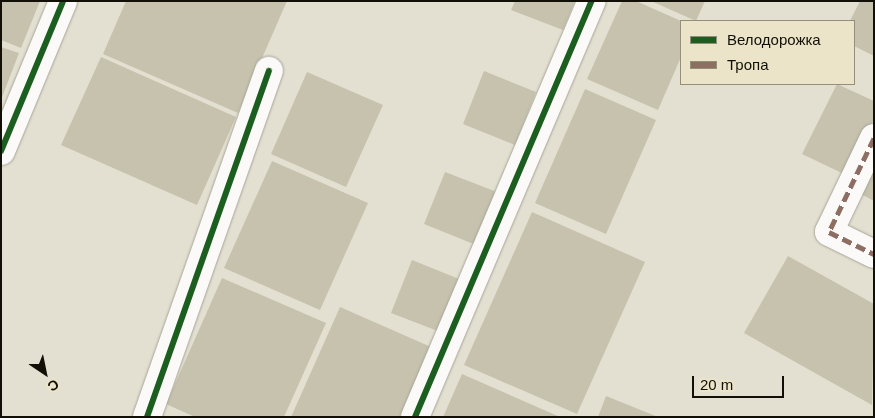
<!DOCTYPE html>
<meta charset="utf-8">
<style>
body{margin:0}
#map{position:relative;width:875px;height:418px;overflow:hidden;background:#e3e0d1;font-family:Arial,sans-serif}
div>[style]{position:absolute}
.building>*{inset:0;background:#c6c2ae}
.roads{filter:drop-shadow(0 0 1px #a7a599) drop-shadow(0 0 1px #a7a599)}
.minor>*{height:28px;margin:-14px;padding:0 14px;transform-origin:14px;border-radius:14px;background:#fbfaf8}
.quiet>*{height:5px;margin-top:-2.5px;transform-origin:0;background:repeating-linear-gradient(90deg,#8d6e63 0 10px,transparent 0 15px)}
.cycleway>*{height:6px;margin:-3px;padding:0 3px;transform-origin:3px;border-radius:3px;background:#1b5e20}
span{translate:-50% -50%;white-space:nowrap;text-align:center;line-height:1.15;-webkit-text-stroke:5px #ebe4c9;paint-order:stroke}
.frame{position:absolute;inset:0;border:2px solid #121006;pointer-events:none}
.legend{position:absolute;left:680px;top:20px;width:175px;height:65px;box-sizing:border-box;background:#ebe4c9;border:1px solid #948f7b;margin:0;padding:6px 9px;list-style:none;font-size:15px;color:#121006}
.legend li{display:flex;align-items:center;gap:10px;height:25px}
.legend b{width:25px;border:1px solid #948f7b}
.north{position:absolute;left:20px;top:348px;width:50px;height:50px;-webkit-text-stroke:4px #ebe4c9;paint-order:stroke;rotate:146deg;font-size:14px;font-weight:700;line-height:20px;text-align:center;color:#121006}
.north::after{content:'';display:block;margin:auto;width:18px;height:22px;background:#121006;clip-path:polygon(50% 0,100% 100%,50% 72%,0 100%)}
.scale{position:absolute;left:692px;top:376px;width:92px;height:22px;box-sizing:border-box;border:2px solid #121006;border-top:0;padding-left:6px;font-size:15px;line-height:18px;white-space:nowrap;color:#121006;-webkit-text-stroke:4px #ebe4c9;paint-order:stroke}
</style>
<div id="map">
<div class="building">
<i style="clip-path:polygon(1px 1px,40px 1px,21px 48px,1px 40px)"></i>
<i style="clip-path:polygon(126px 1px,287px 1px,238px 113px,103px 54px)"></i>
<i style="clip-path:polygon(515px 1px,575px 1px,563px 30px,511px 10px)"></i>
<i style="clip-path:polygon(622px 1px,636px 1px,681px 21px,681px 57px,658px 110px,587px 79px)"></i>
<i style="clip-path:polygon(651px 1px,705px 1px,696px 21px)"></i>
<i style="clip-path:polygon(860px 1px,874px 1px,874px 56px,854px 46px,854px 21px,850px 21px)"></i>
<i style="clip-path:polygon(1px 47px,19px 53px,1px 100px)"></i>
<i style="clip-path:polygon(101px 57px,236px 117px,197px 205px,61px 145px)"></i>
<i style="clip-path:polygon(484px 71px,536px 92px,515px 145px,463px 124px)"></i>
<i style="clip-path:polygon(307px 72px,383px 105px,346px 187px,271px 154px)"></i>
<i style="clip-path:polygon(837px 84px,874px 101px,874px 119px,846px 175px,802px 154px)"></i>
<i style="clip-path:polygon(585px 89px,656px 120px,606px 234px,535px 203px)"></i>
<i style="clip-path:polygon(272px 161px,368px 203px,320px 310px,224px 268px)"></i>
<i style="clip-path:polygon(874px 168px,874px 201px,859px 193px)"></i>
<i style="clip-path:polygon(445px 172px,497px 192px,476px 245px,424px 224px)"></i>
<i style="clip-path:polygon(532px 212px,645px 262px,577px 414px,464px 365px)"></i>
<i style="clip-path:polygon(788px 256px,874px 304px,872px 405px,744px 333px)"></i>
<i style="clip-path:polygon(412px 260px,464px 281px,443px 333px,391px 313px)"></i>
<i style="clip-path:polygon(222px 278px,326px 323px,284px 417px,195px 417px,166px 404px)"></i>
<i style="clip-path:polygon(340px 307px,431px 347px,400px 417px,291px 417px)"></i>
<i style="clip-path:polygon(462px 374px,560px 417px,443px 417px)"></i>
<i style="clip-path:polygon(606px 396px,658px 417px,598px 417px)"></i>
</div>
<div class="roads">
<div class="minor">
<i style="left:874px;top:138px;width:104px;rotate:115.6deg"></i>
<i style="left:829px;top:232px;width:50px;rotate:26.1deg"></i>
<i style="left:1px;top:151px;width:162px;rotate:-67.5deg"></i>
<i style="left:147px;top:417px;width:367px;rotate:-70.6deg"></i>
<i style="left:415px;top:417px;width:452px;rotate:-67deg"></i>
</div>
</div>
<div class="quiet">
<i style="left:874px;top:138px;width:104px;rotate:115.6deg"></i>
<i style="left:829px;top:232px;width:50px;rotate:26.1deg"></i>
</div>
<div class="cycleway">
<i style="left:1px;top:151px;width:162px;rotate:-67.5deg"></i>
<i style="left:147px;top:417px;width:367px;rotate:-70.6deg"></i>
<i style="left:415px;top:417px;width:452px;rotate:-67deg"></i>
</div>
<div class="frame"></div>
<ul class="legend">
<li><b style="height:6px;background:#1b5e20"></b>Велодорожка</li>
<li><b style="height:6px;background:#8d6e63"></b>Тропа</li>
</ul>
<div class="north">С</div>
<div class="scale">20 m</div>
</div>
